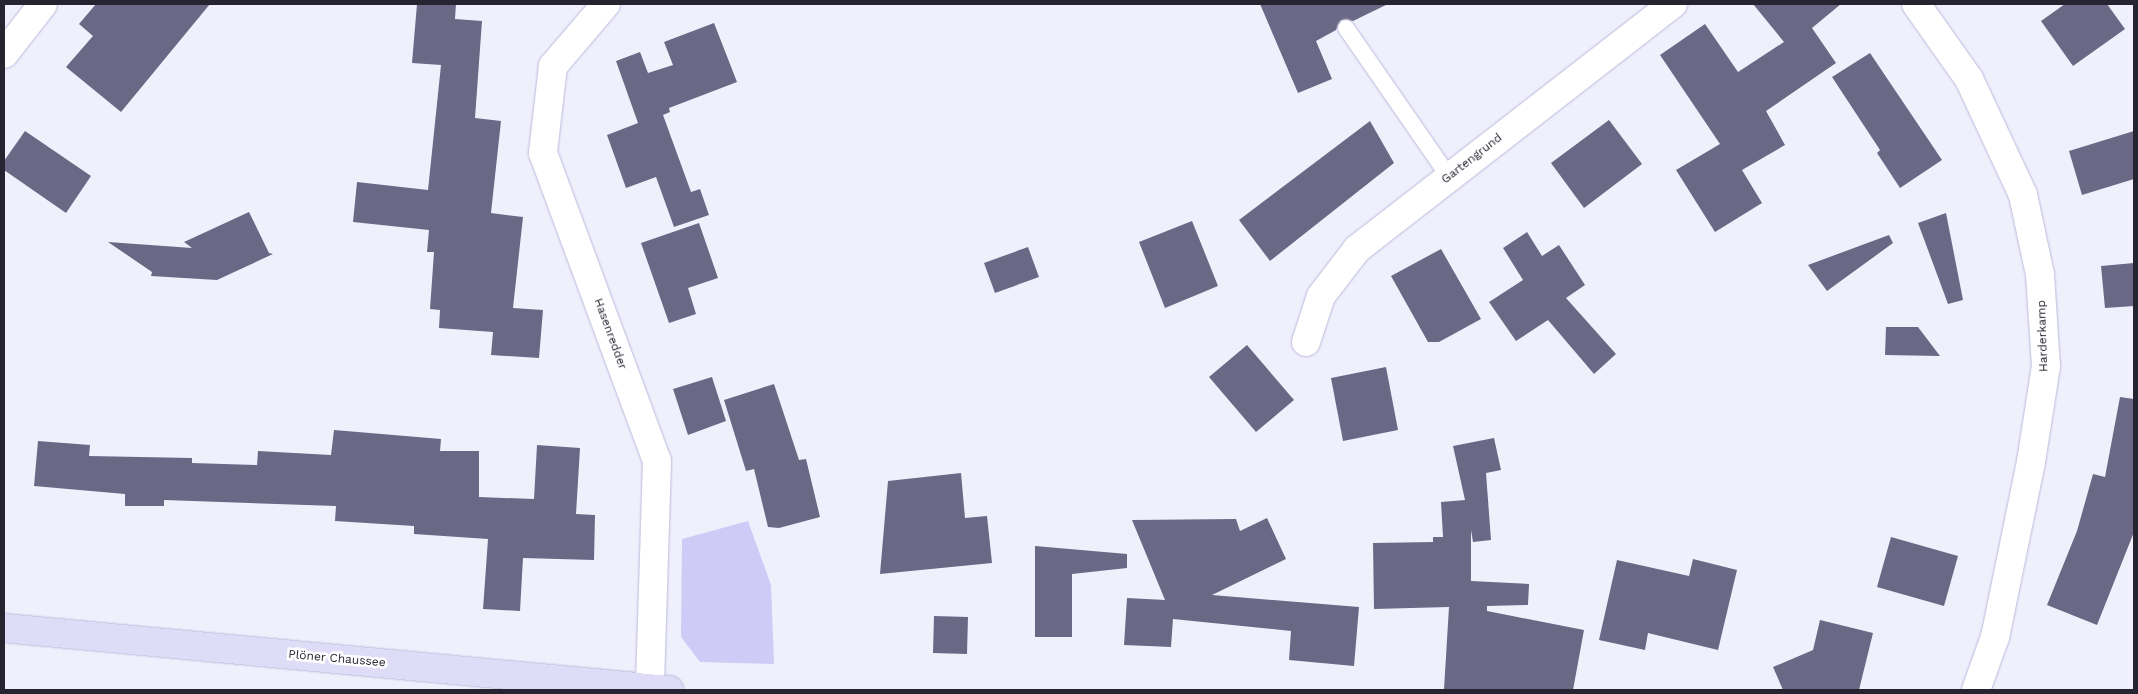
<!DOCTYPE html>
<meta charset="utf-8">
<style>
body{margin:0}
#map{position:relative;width:2138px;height:694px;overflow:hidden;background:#f0f0fd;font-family:"Work Sans",sans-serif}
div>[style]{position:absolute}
.green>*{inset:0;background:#cecbf7}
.building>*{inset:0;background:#6a6885}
.roads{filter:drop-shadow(0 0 1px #bcbadb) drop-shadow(0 0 1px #bcbadb)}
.lane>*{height:16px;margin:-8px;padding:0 8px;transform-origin:8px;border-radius:8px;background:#fff}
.street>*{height:28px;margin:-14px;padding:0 14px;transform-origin:14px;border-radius:14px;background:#fff}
.primary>*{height:28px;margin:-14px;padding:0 14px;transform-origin:14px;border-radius:14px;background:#dedcf7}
span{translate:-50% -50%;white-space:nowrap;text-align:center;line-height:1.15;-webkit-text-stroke:5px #fff;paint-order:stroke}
.street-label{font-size:12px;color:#252430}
.frame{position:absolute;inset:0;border:5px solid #252430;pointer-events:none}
</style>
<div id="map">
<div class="green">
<i style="clip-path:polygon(748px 521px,771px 585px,774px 664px,700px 662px,681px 637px,682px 539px)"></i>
</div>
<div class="building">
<i style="clip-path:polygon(96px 4px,210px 4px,121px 112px,66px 67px,93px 36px,79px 24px)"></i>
<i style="clip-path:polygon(417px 4px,456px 4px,455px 19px,482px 21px,475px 118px,501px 121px,491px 213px,523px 217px,513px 308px,543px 310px,539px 358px,491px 355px,493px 332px,439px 328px,440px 310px,430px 309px,434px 252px,427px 252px,429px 230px,353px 222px,357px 182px,428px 190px,441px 65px,412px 63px)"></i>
<i style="clip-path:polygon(1260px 4px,1388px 4px,1353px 21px,1341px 20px,1336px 30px,1316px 41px,1332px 79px,1298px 93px)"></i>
<i style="clip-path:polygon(1753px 4px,1841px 4px,1812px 28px,1836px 63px,1766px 111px,1785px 145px,1742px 170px,1762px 203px,1715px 232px,1676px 170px,1720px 144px,1660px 55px,1705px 24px,1738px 72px,1784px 42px)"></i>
<i style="clip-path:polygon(2065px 4px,2107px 4px,2125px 29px,2073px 66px,2041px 21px)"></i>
<i style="clip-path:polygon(714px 23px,737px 82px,669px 108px,670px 112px,663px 115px,691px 192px,700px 189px,709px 215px,674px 227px,656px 177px,626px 188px,607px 135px,638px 123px,616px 61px,640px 52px,648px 73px,673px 65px,664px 42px)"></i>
<i style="clip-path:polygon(1870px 53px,1942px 160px,1900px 188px,1877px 153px,1880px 150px,1832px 77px)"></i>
<i style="clip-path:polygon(1609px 120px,1642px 164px,1584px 208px,1551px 163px)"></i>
<i style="clip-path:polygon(1370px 121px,1394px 163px,1270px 261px,1239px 220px)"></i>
<i style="clip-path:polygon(25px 131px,91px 176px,66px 213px,4px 170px,4px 161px)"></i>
<i style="clip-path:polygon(2134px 131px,2134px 179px,2082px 195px,2069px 151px)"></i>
<i style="clip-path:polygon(249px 212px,269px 253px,273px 254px,217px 280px,151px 276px,152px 272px,108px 242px,192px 248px,184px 242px)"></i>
<i style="clip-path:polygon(1946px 213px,1963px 300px,1948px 304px,1918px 223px)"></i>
<i style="clip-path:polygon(1192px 221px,1218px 286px,1165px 308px,1139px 242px)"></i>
<i style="clip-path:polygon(699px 223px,718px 278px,688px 288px,696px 314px,669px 323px,641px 243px)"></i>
<i style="clip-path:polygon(1527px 232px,1542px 256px,1559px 245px,1585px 285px,1566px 298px,1616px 354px,1594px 374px,1548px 320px,1516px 341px,1489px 302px,1523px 280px,1503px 248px)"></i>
<i style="clip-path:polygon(1889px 235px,1893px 243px,1827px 291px,1808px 265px)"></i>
<i style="clip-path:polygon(1028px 247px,1039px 277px,995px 293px,984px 263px)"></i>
<i style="clip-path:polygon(1441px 249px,1481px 319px,1439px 342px,1428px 342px,1391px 276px)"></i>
<i style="clip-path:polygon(2134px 263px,2134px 306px,2105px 308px,2101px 266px)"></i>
<i style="clip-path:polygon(1886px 327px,1918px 327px,1940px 356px,1885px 355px)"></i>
<i style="clip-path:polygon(1247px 345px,1294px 400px,1256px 432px,1209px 377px)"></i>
<i style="clip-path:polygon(1386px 367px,1398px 430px,1343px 441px,1331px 378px)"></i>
<i style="clip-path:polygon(712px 377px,726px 421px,688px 435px,673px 389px)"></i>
<i style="clip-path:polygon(774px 384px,799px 460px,806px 459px,820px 517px,779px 528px,768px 527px,754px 469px,746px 471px,724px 400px)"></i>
<i style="clip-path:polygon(2120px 397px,2134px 399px,2134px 532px,2097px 625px,2047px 605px,2077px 531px,2093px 474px,2105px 477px)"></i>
<i style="clip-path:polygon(334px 430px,441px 439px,440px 451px,479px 451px,479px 497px,534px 499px,537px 445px,580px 448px,576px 514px,595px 515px,594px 560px,523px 558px,520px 611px,483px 609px,488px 539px,414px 534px,414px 526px,335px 521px,336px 506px,164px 500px,164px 506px,125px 506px,125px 494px,34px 486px,38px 441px,90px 445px,89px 456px,192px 458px,192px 463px,257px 465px,258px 451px,331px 455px)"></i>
<i style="clip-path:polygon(1494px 438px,1501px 470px,1486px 473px,1491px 540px,1473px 542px,1471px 530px,1471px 581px,1529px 584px,1528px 605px,1487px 606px,1487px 611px,1584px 630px,1573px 690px,1444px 689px,1449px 607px,1374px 609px,1373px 543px,1433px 542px,1433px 537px,1443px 537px,1441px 502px,1465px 500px,1453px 446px)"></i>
<i style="clip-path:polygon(961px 473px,965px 518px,987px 516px,992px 563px,880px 574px,888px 481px)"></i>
<i style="clip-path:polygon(1267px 518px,1286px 559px,1212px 595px,1359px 607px,1354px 666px,1289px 660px,1291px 631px,1173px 619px,1171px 647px,1124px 645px,1127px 598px,1165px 600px,1132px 520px,1236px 519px,1240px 531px)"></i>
<i style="clip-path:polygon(1891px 537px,1958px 556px,1944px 606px,1877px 587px)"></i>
<i style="clip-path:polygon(1035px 546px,1127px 554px,1127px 568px,1072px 574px,1072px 637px,1035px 637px)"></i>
<i style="clip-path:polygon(1693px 559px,1737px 570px,1718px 650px,1648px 633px,1645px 650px,1599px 640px,1617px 560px,1689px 576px)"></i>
<i style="clip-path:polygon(934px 616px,968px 617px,967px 654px,933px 653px)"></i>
<i style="clip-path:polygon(1820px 620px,1873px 633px,1859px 690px,1783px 690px,1773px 667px,1813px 650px)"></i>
</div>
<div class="roads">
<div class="lane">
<i style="left:1346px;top:28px;width:181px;rotate:55.3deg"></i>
</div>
<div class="street">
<i style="left:606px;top:4px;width:82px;rotate:130.5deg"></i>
<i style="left:553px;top:66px;width:88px;rotate:96.6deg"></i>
<i style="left:543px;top:153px;width:328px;rotate:69.7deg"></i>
<i style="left:657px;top:461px;width:227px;rotate:91.8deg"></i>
<i style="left:1916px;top:4px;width:92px;rotate:54.8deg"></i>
<i style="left:1969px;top:79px;width:128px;rotate:65deg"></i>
<i style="left:2023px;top:195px;width:81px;rotate:77.9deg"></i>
<i style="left:2040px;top:274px;width:92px;rotate:86.3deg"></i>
<i style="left:2046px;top:366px;width:97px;rotate:98.9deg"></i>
<i style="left:2031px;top:462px;width:179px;rotate:101.6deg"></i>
<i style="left:1995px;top:637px;width:56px;rotate:109.7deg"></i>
<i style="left:4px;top:54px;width:63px;rotate:-52deg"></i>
<i style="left:1306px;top:342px;width:48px;rotate:-71.9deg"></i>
<i style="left:1321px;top:296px;width:59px;rotate:-52.5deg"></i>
<i style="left:1357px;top:249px;width:400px;rotate:-37.8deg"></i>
</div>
<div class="primary">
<i style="left:4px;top:628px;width:668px;rotate:5.33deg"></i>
</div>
</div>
<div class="street-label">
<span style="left:1472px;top:159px;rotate:-38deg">Gartengrund</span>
<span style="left:610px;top:334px;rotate:70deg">Hasenredder</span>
<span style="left:2043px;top:336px;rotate:-92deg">Harderkamp</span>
<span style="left:337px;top:659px;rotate:5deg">Plöner Chaussee</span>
</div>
<div class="frame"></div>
</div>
